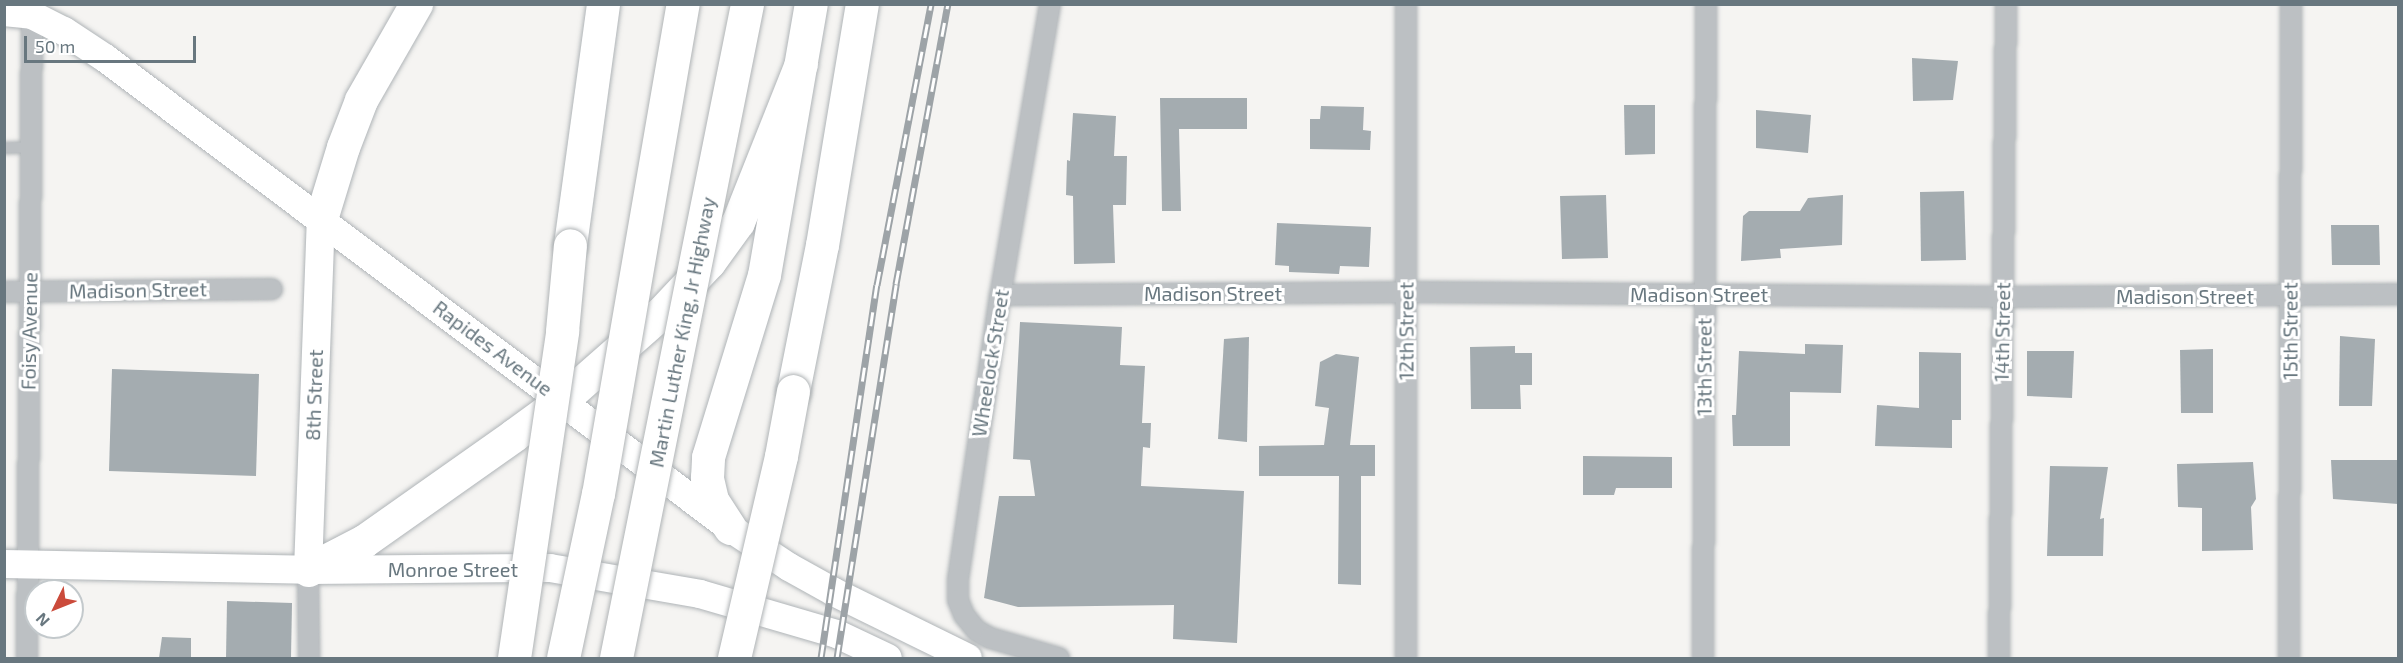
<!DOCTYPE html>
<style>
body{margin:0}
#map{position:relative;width:2403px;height:663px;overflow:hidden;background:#f5f4f2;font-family:"Exo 2",sans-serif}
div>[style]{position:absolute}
.building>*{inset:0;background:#a4acb0}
.roads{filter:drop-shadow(0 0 2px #afb4b7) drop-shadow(0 0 2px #afb4b7)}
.lane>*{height:10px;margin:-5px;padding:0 5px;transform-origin:5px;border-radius:5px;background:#bcc0c3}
.street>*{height:20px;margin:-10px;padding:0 10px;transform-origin:10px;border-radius:10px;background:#bcc0c3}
.secondary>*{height:28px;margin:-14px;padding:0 14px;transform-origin:14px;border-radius:14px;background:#fff}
.highway>*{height:33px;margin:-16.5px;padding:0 16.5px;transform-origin:16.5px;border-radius:16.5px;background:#fff}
.rail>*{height:7px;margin-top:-3.5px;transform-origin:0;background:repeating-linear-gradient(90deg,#fff 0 14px,#9da3a7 0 28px);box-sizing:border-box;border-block:2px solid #9da3a7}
.bridges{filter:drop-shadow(0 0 2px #b0b4b6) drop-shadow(0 0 2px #b0b4b6)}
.highway-bridge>*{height:33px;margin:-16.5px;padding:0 16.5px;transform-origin:16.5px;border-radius:16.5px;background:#fff}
span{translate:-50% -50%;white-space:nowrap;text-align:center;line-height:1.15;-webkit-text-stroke:6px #fff;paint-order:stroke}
.street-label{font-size:20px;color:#68777f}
.frame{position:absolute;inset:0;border:6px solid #68777f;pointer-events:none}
.north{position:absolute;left:24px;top:579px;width:60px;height:60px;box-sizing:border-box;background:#fff;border:2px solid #c3c9cc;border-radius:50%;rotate:227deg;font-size:16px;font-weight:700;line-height:24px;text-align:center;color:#68777f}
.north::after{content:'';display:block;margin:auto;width:21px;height:27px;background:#cb4b3b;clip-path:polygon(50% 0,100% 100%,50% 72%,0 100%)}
.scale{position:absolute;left:24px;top:36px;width:172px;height:27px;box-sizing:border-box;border:3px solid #68777f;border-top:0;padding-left:8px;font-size:18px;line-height:21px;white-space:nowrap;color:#68777f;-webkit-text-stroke:4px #fff;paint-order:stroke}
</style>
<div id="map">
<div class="building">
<i style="clip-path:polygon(1912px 58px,1958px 61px,1953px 100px,1913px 101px)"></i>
<i style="clip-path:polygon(1160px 98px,1247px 98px,1247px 129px,1179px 129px,1181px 211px,1162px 211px)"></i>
<i style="clip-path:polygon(1624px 105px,1655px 105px,1655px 154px,1625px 155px)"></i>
<i style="clip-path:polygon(1321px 106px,1364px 107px,1363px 130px,1371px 131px,1370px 150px,1310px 149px,1310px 119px,1320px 119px)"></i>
<i style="clip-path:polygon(1756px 110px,1811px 115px,1808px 153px,1756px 148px)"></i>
<i style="clip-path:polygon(1073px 113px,1116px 116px,1114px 156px,1127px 156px,1126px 205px,1113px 205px,1115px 263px,1074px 264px,1073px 196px,1066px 195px,1067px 160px,1070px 161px)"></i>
<i style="clip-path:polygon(1964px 191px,1966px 260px,1921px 261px,1920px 192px)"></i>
<i style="clip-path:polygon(1606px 195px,1608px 258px,1562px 259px,1560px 196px)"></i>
<i style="clip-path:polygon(1843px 195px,1842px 245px,1780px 249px,1781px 258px,1741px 261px,1743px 216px,1749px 211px,1800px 211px,1808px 198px)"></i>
<i style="clip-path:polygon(1277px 223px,1371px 227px,1369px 267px,1340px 266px,1339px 274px,1289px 272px,1289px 266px,1275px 265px)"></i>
<i style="clip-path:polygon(2331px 225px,2379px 225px,2380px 265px,2332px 265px)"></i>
<i style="clip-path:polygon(1020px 322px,1122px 327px,1120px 365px,1145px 366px,1142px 423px,1151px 423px,1150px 448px,1143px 447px,1141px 486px,1244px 491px,1237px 643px,1173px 639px,1174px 605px,1018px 607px,984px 598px,999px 496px,1035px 496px,1030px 460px,1013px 459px)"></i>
<i style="clip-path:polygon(2340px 336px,2375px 339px,2372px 406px,2339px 406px)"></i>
<i style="clip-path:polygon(1249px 337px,1247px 442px,1218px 439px,1224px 339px)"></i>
<i style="clip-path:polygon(1805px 344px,1843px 345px,1841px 393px,1790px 392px,1790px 446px,1733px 446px,1732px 415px,1736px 415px,1739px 351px,1805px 354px)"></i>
<i style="clip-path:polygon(1515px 346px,1515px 353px,1532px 353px,1532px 385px,1520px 385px,1521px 409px,1471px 409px,1470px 347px)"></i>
<i style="clip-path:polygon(2213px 349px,2213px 413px,2181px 413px,2180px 350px)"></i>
<i style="clip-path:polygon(2027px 351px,2074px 351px,2072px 398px,2027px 396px)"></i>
<i style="clip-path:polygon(1919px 352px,1961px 353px,1961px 420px,1952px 420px,1952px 448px,1875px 446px,1877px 405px,1919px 408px)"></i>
<i style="clip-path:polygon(1336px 354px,1359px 357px,1350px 445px,1375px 445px,1375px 476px,1361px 476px,1361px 585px,1338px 584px,1339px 476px,1259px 476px,1259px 446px,1324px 445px,1329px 408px,1315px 406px,1320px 362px)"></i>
<i style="clip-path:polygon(112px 369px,259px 374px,256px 476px,109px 471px)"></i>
<i style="clip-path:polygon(1583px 456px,1672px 457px,1672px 488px,1616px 488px,1614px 495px,1583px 495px)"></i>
<i style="clip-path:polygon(2331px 460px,2398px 460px,2398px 504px,2333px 499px)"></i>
<i style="clip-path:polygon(2253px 462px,2256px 499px,2251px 507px,2253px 550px,2202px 551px,2202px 508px,2178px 507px,2177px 464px)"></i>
<i style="clip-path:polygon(2050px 466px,2108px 467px,2100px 519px,2104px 518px,2103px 556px,2047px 556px)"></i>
<i style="clip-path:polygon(227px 601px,292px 603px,291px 658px,226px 658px)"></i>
<i style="clip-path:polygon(162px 637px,191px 638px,191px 658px,159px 658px)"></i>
</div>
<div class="roads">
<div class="lane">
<i style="left:4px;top:148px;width:26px;rotate:-2deg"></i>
</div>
<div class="street">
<i style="left:1050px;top:4px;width:295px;rotate:99.7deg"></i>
<i style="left:1000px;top:295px;width:287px;rotate:98.4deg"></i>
<i style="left:958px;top:579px;width:21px;rotate:90deg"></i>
<i style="left:958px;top:600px;width:16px;rotate:68deg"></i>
<i style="left:964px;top:615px;width:19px;rotate:51deg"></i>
<i style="left:976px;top:630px;width:16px;rotate:30deg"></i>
<i style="left:990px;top:638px;width:72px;rotate:16.2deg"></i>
<i style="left:4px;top:292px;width:268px;rotate:-0.6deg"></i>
<i style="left:1000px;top:295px;width:406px;rotate:-0.4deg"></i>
<i style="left:1406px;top:292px;width:597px;rotate:0.48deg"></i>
<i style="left:2003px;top:297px;width:395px;rotate:-0.4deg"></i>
<i style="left:308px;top:570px;width:88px;rotate:89.3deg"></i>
<i style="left:27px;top:658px;width:654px;rotate:-89.56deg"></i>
<i style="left:1406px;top:658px;width:654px;rotate:-90deg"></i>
<i style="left:1703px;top:658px;width:654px;rotate:-89.74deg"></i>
<i style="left:1999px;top:658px;width:654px;rotate:-89.39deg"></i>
<i style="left:2289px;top:658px;width:654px;rotate:-89.82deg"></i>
</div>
<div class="secondary">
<i style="left:4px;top:12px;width:28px;rotate:6deg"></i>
<i style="left:32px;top:15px;width:36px;rotate:27deg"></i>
<i style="left:64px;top:31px;width:49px;rotate:33.4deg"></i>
<i style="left:105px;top:58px;width:782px;rotate:36.94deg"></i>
<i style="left:730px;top:528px;width:71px;rotate:33.5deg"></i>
<i style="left:789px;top:567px;width:51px;rotate:29.1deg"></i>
<i style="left:834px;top:592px;width:149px;rotate:26.2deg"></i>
<i style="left:4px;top:564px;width:304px;rotate:1.1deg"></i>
<i style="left:308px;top:570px;width:242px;rotate:-0.5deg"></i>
<i style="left:550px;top:568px;width:152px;rotate:9.8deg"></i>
<i style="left:700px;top:594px;width:143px;rotate:16.3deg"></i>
<i style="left:837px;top:634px;width:56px;rotate:25.2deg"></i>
<i style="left:308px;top:570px;width:351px;rotate:-87.9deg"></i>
</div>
<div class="highway">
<i style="left:321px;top:219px;width:75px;rotate:-73deg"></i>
<i style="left:343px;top:147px;width:50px;rotate:-69deg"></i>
<i style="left:361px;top:100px;width:111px;rotate:-60.2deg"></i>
<i style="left:570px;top:245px;width:243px;rotate:-82.2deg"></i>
<i style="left:793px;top:391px;width:149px;rotate:-78.8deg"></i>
<i style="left:822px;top:245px;width:244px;rotate:-80.6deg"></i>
<i style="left:730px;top:528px;width:33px;rotate:-123deg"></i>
<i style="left:712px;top:500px;width:23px;rotate:-103deg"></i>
<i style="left:707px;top:478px;width:21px;rotate:-87deg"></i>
<i style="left:708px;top:457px;width:190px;rotate:-72.9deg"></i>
<i style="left:764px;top:275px;width:275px;rotate:-80.2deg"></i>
<i style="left:308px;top:570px;width:63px;rotate:-27.4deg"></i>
<i style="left:364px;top:541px;width:184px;rotate:-35.2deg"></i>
<i style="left:514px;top:435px;width:59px;rotate:-36.1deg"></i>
<i style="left:562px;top:400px;width:133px;rotate:-41.3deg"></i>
<i style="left:662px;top:312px;width:69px;rotate:-46.8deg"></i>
<i style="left:709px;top:262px;width:49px;rotate:-54.1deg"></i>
<i style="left:738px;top:222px;width:170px;rotate:-68.3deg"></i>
</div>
</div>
<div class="rail">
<i style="left:821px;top:658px;width:377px;rotate:-81.5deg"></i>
<i style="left:877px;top:285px;width:286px;rotate:-79.1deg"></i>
<i style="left:837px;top:658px;width:379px;rotate:-81deg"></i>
<i style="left:896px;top:284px;width:285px;rotate:-79.5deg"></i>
</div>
<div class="bridges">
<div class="highway-bridge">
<i style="left:514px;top:658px;width:331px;rotate:-81.6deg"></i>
<i style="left:562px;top:331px;width:86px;rotate:-84.7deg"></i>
<i style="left:563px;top:658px;width:168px;rotate:-78deg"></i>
<i style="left:598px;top:494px;width:497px;rotate:-80.2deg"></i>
<i style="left:616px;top:658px;width:667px;rotate:-78.67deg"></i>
<i style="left:734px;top:658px;width:207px;rotate:-76.9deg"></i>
<i style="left:781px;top:456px;width:66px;rotate:-79.5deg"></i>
</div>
</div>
<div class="street-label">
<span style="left:138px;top:290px;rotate:-1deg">Madison Street</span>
<span style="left:1213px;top:293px">Madison Street</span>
<span style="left:1699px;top:294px">Madison Street</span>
<span style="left:2185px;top:296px">Madison Street</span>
<span style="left:29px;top:331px;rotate:-89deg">Foisy Avenue</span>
<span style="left:1406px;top:331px;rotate:-90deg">12th Street</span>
<span style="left:2290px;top:331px;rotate:-90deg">15th Street</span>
<span style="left:682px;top:332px;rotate:-79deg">Martin Luther King, Jr Highway</span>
<span style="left:2002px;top:332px;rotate:-89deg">14th Street</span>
<span style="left:493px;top:348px;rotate:37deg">Rapides Avenue</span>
<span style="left:990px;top:363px;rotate:-81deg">Wheelock Street</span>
<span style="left:1704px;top:367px;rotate:-90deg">13th Street</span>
<span style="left:314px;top:395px;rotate:-88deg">8th Street</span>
<span style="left:453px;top:569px">Monroe Street</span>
</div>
<div class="frame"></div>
<div class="north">N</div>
<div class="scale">50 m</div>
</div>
